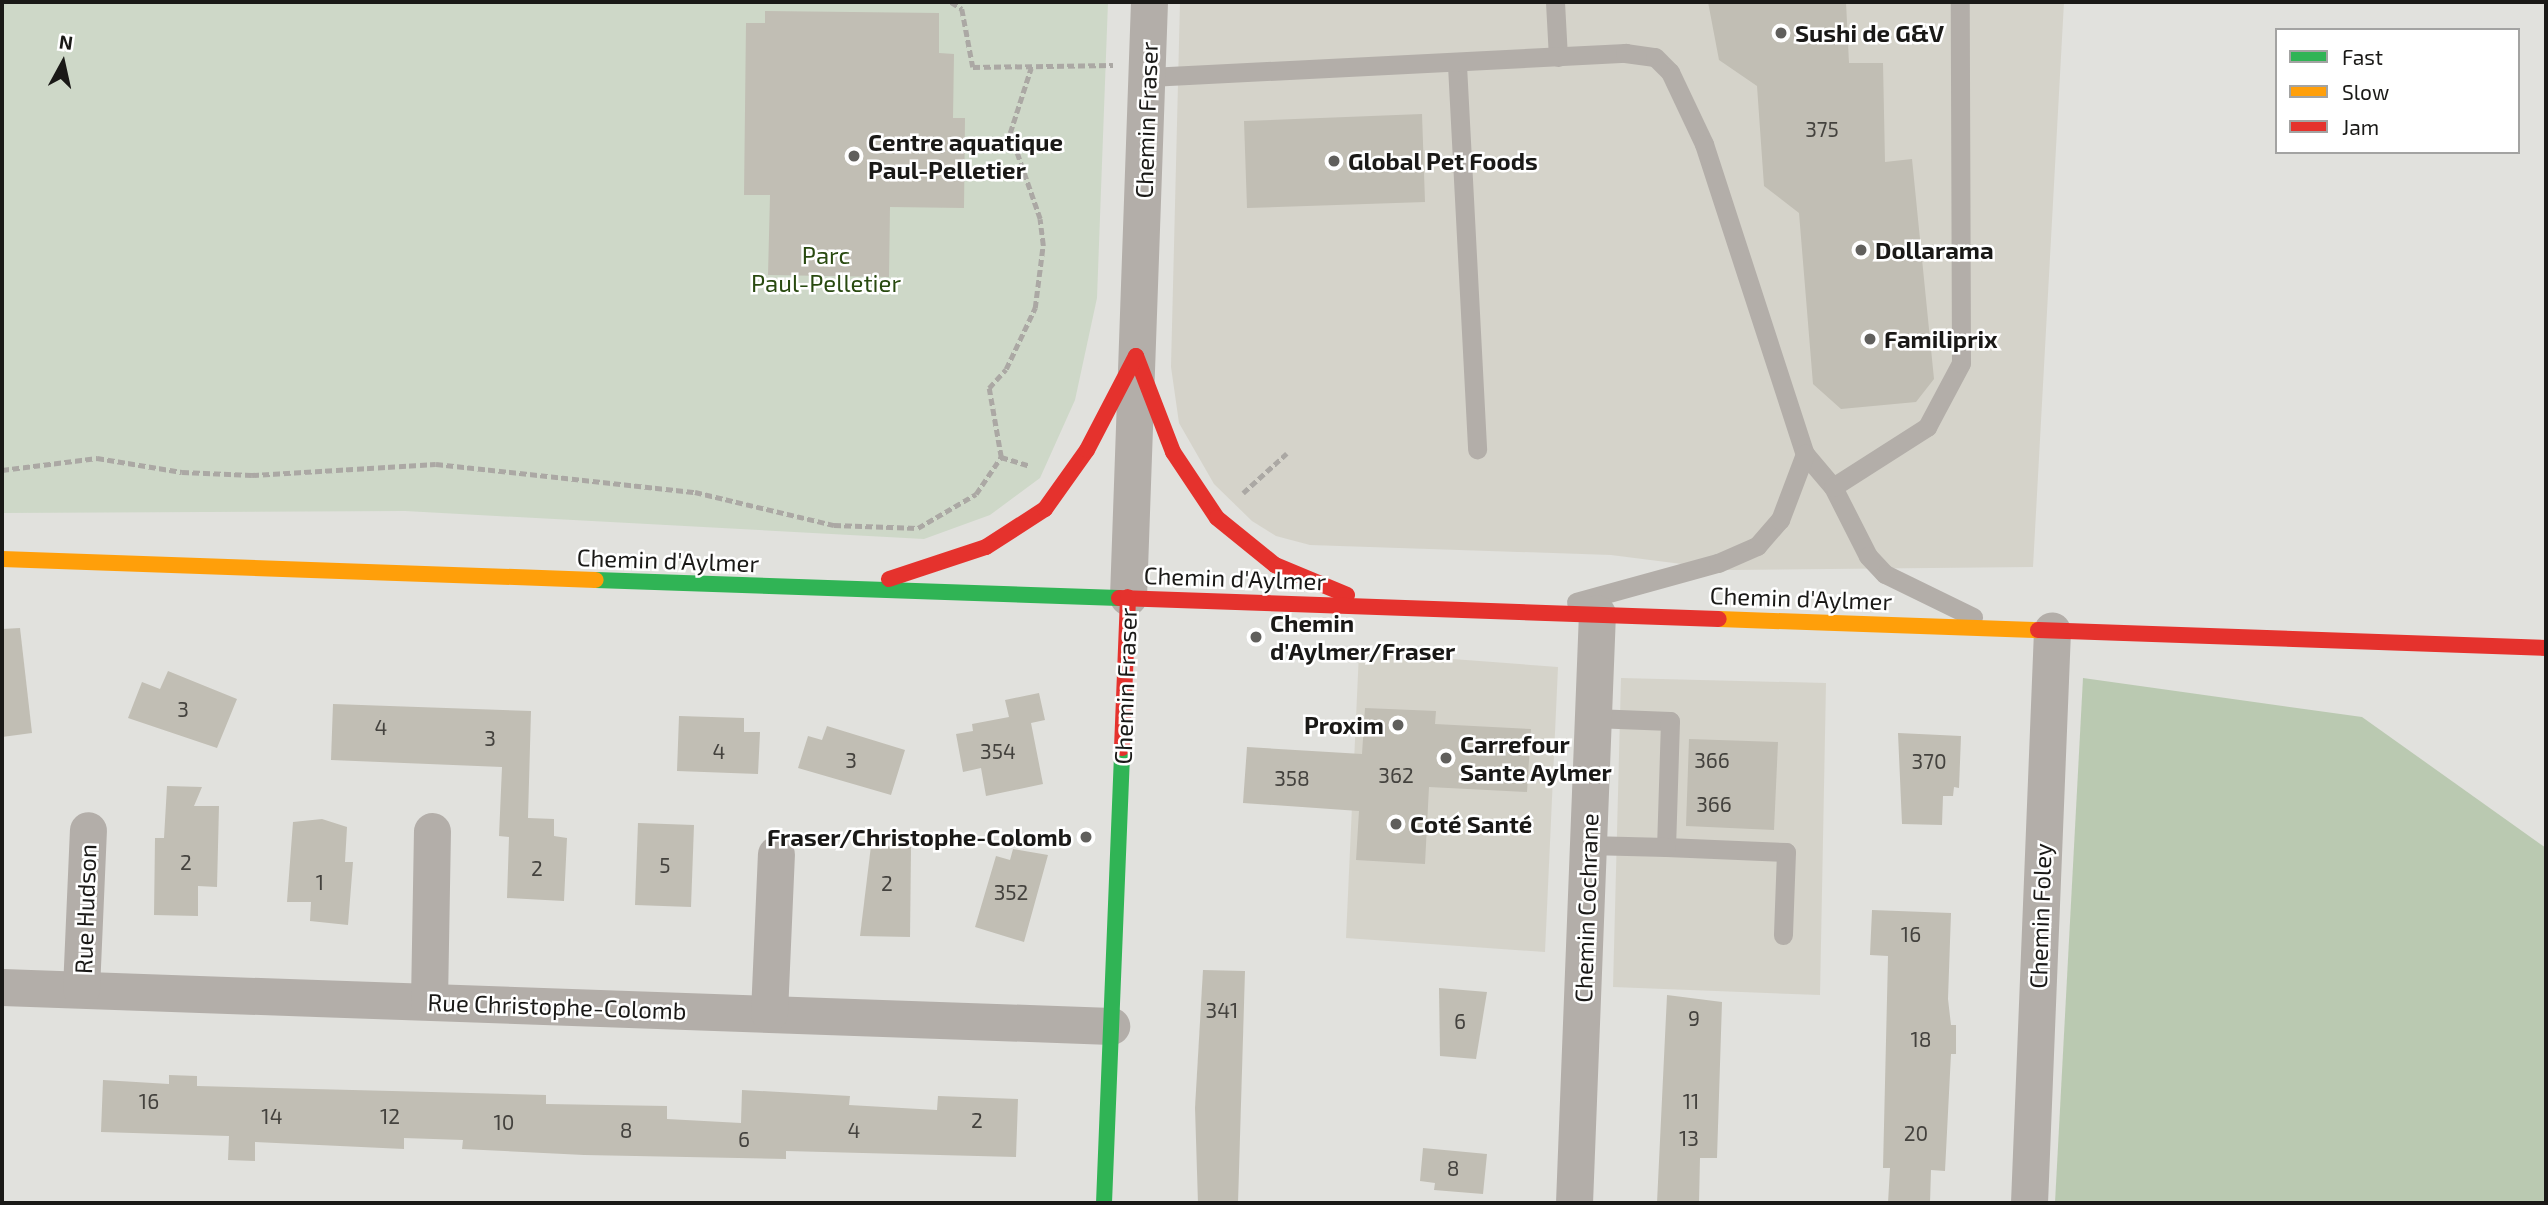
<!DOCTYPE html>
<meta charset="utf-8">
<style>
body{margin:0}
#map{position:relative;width:2548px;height:1205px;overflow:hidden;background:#e1e1dd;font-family:"Exo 2",sans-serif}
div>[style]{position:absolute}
.built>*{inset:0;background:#d5d3ca}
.green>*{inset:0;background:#ced8c8}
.forest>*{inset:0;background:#bac9b1}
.building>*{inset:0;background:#c1beb4}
.path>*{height:4.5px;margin-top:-2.25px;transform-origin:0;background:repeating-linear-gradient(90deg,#aba8a4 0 7px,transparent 0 10.5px)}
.lane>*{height:19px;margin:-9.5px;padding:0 9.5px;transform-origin:9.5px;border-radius:9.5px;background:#b3aea9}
.street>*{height:37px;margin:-18.5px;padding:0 18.5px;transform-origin:18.5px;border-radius:18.5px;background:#b3aea9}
.fast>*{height:16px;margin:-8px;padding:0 8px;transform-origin:8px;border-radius:8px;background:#30b455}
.slow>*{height:16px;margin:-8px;padding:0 8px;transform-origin:8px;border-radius:8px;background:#ff9f0a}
.jam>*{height:16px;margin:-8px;padding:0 8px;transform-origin:8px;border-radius:8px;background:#e5322d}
.dots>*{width:19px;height:19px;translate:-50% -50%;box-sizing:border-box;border:4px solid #fff;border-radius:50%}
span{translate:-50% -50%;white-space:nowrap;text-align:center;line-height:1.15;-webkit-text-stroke:5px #fff;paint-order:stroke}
.number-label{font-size:21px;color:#44423e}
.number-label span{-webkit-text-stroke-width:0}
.poi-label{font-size:24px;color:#1a1917;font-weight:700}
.left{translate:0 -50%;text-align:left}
.right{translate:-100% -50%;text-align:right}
.street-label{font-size:24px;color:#1a1917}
.park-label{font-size:24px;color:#294a10}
.frame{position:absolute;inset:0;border:4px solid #1a1917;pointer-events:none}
.legend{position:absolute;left:2275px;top:28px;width:245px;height:126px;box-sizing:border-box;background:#fff;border:2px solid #a3a3a2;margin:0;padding:9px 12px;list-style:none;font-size:21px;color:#1a1917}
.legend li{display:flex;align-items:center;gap:14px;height:35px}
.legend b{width:35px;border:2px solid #a3a3a2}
.north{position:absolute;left:28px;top:28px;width:70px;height:70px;-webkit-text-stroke:5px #fff;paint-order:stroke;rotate:8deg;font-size:19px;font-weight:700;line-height:28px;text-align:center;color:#1a1917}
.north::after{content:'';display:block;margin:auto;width:24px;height:32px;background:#1a1917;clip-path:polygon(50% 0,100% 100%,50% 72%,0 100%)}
</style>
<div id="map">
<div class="built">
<i style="clip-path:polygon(1180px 2px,2064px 2px,2033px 567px,1729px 570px,1611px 555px,1310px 545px,1276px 536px,1252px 521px,1214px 484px,1179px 423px,1171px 367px)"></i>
<i style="clip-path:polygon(1359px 652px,1558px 667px,1545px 952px,1346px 938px)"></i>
<i style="clip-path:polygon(1621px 678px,1826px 683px,1820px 995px,1613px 987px)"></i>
</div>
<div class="green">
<i style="clip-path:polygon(2px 2px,1108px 2px,1097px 298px,1075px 400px,1040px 478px,990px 515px,924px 539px,405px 511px,2px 513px)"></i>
</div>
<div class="forest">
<i style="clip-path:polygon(2083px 678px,2362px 717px,2546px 848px,2546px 1203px,2055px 1203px)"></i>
</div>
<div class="building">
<i style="clip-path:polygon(1708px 2px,1846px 2px,1849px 63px,1883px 63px,1885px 162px,1912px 159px,1934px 379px,1916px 402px,1841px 409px,1813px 384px,1799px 213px,1764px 186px,1757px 86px,1719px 60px)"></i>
<i style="clip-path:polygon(765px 11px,939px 13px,939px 53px,954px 54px,953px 118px,965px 118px,964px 208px,890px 207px,889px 277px,768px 275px,770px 195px,744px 195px,746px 23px,765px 23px)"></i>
<i style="clip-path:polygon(1422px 114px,1425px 202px,1247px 208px,1244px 121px)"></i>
<i style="clip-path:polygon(20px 628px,32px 733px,2px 737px,2px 629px)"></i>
<i style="clip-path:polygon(168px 671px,237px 699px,217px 748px,128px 718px,142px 682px,160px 689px)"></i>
<i style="clip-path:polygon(1039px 693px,1045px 720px,1031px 723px,1043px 784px,986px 796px,981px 768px,963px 772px,956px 734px,973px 731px,972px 724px,1009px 717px,1005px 700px)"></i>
<i style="clip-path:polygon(333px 704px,531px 711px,528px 818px,554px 819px,554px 836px,567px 838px,564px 901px,507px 898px,509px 837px,499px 836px,502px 767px,331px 760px)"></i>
<i style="clip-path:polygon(1365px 708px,1436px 711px,1435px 724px,1531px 729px,1527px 792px,1429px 787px,1425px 864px,1356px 860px,1359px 811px,1243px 803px,1247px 747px,1362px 754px)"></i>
<i style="clip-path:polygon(679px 716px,744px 718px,744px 732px,760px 732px,758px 774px,677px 771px)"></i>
<i style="clip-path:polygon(827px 726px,905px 750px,891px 795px,798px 768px,808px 736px,822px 740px)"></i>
<i style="clip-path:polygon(1898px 733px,1961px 736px,1959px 788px,1954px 787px,1953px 796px,1943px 796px,1942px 825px,1902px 824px)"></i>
<i style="clip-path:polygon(1689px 739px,1778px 742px,1774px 830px,1686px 826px)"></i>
<i style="clip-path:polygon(167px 786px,202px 787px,194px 806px,219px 806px,217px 887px,198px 886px,198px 916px,154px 915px,155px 838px,164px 838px)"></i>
<i style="clip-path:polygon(322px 819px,347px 827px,345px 862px,353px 862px,348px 925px,310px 921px,311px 902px,287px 902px,293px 822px)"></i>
<i style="clip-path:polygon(638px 823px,694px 825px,691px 907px,635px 905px)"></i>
<i style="clip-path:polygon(871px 846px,911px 847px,910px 937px,860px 936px)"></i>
<i style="clip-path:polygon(1013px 849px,1048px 855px,1024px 942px,975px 927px,996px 856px,1010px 860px)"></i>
<i style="clip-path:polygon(1872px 910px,1951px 913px,1948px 999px,1951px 1025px,1956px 1025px,1956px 1054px,1951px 1054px,1945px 1171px,1931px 1170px,1930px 1203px,1888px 1203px,1890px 1168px,1883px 1168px,1888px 956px,1870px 955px)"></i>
<i style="clip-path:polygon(1203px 970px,1245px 971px,1238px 1203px,1198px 1203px,1195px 1108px)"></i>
<i style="clip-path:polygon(1439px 988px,1487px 992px,1476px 1059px,1440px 1056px)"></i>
<i style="clip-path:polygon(1667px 995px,1722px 1002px,1717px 1158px,1700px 1158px,1699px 1203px,1657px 1203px)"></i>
<i style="clip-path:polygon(169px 1075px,197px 1076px,197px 1086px,546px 1095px,546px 1104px,667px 1106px,667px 1119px,741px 1123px,742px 1090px,850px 1096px,849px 1105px,937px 1110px,938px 1096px,1018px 1099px,1016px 1157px,786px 1151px,786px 1159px,584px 1155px,462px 1149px,463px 1140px,404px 1138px,404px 1149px,255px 1142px,255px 1161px,228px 1160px,229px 1136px,101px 1132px,103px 1080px,169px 1084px)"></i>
<i style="clip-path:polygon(1423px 1148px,1487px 1154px,1483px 1194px,1434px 1190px,1435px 1183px,1420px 1181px)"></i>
</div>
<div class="path">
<i style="left:951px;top:2px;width:13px;rotate:32deg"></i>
<i style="left:962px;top:9px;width:59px;rotate:79.3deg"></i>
<i style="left:973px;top:67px;width:140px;rotate:-0.8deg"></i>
<i style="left:1001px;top:457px;width:70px;rotate:-99.9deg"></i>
<i style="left:989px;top:388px;width:25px;rotate:-48deg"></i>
<i style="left:1006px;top:369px;width:68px;rotate:-64.6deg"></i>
<i style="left:1035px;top:308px;width:64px;rotate:-82.8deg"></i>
<i style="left:1043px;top:245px;width:26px;rotate:-97deg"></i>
<i style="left:1040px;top:219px;width:91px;rotate:-109.2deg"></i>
<i style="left:1010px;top:133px;width:68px;rotate:-72.1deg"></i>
<i style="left:2px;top:470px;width:96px;rotate:-7.2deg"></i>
<i style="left:97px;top:458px;width:86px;rotate:9.4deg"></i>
<i style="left:182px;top:472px;width:70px;rotate:2.5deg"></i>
<i style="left:252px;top:475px;width:184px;rotate:-3.4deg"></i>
<i style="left:436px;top:464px;width:261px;rotate:6.2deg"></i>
<i style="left:695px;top:492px;width:143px;rotate:13.4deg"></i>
<i style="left:834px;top:525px;width:84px;rotate:2deg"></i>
<i style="left:918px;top:528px;width:67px;rotate:-30.4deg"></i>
<i style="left:976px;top:494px;width:45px;rotate:-56deg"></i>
<i style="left:1001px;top:457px;width:30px;rotate:17deg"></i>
<i style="left:1243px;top:493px;width:59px;rotate:-42.3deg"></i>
</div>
<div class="lane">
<i style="left:1555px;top:2px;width:55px;rotate:86.9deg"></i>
<i style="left:1457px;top:65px;width:385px;rotate:87deg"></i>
<i style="left:1149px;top:77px;width:477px;rotate:-2.9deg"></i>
<i style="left:1625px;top:53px;width:30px;rotate:8deg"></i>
<i style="left:1655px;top:57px;width:21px;rotate:45deg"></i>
<i style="left:1670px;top:72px;width:80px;rotate:64.7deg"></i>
<i style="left:1704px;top:144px;width:326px;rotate:72deg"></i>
<i style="left:1805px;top:454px;width:43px;rotate:49.7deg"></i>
<i style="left:1833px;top:487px;width:77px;rotate:63.1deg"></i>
<i style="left:1868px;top:556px;width:25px;rotate:47deg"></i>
<i style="left:1885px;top:574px;width:98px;rotate:26deg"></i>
<i style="left:1833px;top:487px;width:112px;rotate:-32.6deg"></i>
<i style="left:1927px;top:427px;width:72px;rotate:-62deg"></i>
<i style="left:1961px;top:363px;width:361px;rotate:-90.2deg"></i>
<i style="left:1576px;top:602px;width:147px;rotate:-15.4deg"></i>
<i style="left:1718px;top:563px;width:43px;rotate:-23.6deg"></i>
<i style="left:1757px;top:546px;width:35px;rotate:-49deg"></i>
<i style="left:1780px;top:520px;width:71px;rotate:-69.3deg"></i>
<i style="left:1593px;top:718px;width:77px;rotate:2.2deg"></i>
<i style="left:1670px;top:721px;width:126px;rotate:91.8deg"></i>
<i style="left:1666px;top:847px;width:120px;rotate:2.4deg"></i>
<i style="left:1786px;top:852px;width:83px;rotate:92.1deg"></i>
<i style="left:1588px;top:845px;width:78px;rotate:1.5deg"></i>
</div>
<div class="street">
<i style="left:1128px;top:597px;width:595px;rotate:-87.98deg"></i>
<i style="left:2px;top:987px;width:1110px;rotate:2.01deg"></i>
<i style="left:81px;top:989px;width:159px;rotate:-87.5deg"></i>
<i style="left:429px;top:1001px;width:170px;rotate:-89deg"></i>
<i style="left:769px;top:1013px;width:159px;rotate:-87.5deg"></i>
<i style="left:1574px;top:1203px;width:590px;rotate:-87.77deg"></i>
<i style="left:2029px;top:1203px;width:573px;rotate:-87.7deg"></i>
</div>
<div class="fast">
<i style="left:596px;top:580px;width:523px;rotate:1.97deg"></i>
<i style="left:1104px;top:1203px;width:455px;rotate:-87.7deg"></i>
</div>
<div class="slow">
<i style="left:2px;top:559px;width:594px;rotate:2.02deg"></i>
<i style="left:1719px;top:619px;width:319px;rotate:2deg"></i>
</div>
<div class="jam">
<i style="left:1136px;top:356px;width:103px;rotate:68.9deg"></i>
<i style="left:1173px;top:452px;width:79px;rotate:56.3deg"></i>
<i style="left:1217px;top:518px;width:75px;rotate:39deg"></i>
<i style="left:1275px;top:565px;width:78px;rotate:22.6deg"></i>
<i style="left:889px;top:579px;width:102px;rotate:-18.3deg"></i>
<i style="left:986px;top:547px;width:70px;rotate:-32.8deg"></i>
<i style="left:1045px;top:509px;width:72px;rotate:-54.6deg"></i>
<i style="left:1087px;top:450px;width:106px;rotate:-62.5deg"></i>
<i style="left:1119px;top:598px;width:600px;rotate:2deg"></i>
<i style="left:2038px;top:630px;width:508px;rotate:2.03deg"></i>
<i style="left:1122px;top:748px;width:151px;rotate:-87.7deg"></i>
</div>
<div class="dots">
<i style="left:1781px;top:33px;background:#605f5c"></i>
<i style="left:854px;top:156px;background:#605f5c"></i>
<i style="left:1334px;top:161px;background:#605f5c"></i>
<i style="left:1861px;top:250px;background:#605f5c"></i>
<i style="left:1870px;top:339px;background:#605f5c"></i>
<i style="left:1256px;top:637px;background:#605f5c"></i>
<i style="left:1398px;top:725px;background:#605f5c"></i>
<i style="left:1446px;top:758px;background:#605f5c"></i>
<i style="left:1396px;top:824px;background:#605f5c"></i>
<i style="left:1086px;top:837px;background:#605f5c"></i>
</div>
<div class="number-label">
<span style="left:1822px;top:129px">375</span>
<span style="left:183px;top:709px">3</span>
<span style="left:381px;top:727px">4</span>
<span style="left:490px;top:738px">3</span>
<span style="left:719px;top:751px">4</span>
<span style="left:998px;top:751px">354</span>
<span style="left:851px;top:760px">3</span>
<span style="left:1712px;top:760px">366</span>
<span style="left:1929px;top:761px">370</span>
<span style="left:1396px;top:775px">362</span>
<span style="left:1292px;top:778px">358</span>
<span style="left:1714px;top:804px">366</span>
<span style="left:186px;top:862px">2</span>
<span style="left:665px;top:865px">5</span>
<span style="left:537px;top:868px">2</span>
<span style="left:320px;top:882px">1</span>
<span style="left:887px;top:883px">2</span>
<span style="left:1011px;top:892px">352</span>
<span style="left:1911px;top:934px">16</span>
<span style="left:1222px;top:1010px">341</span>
<span style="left:1694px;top:1018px">9</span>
<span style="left:1460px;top:1021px">6</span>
<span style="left:1921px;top:1039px">18</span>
<span style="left:149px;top:1101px">16</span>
<span style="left:1691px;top:1101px">11</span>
<span style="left:272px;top:1116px">14</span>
<span style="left:390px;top:1116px">12</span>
<span style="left:977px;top:1120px">2</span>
<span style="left:504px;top:1122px">10</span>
<span style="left:626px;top:1130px">8</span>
<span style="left:854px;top:1130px">4</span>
<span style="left:1916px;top:1133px">20</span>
<span style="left:1689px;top:1138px">13</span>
<span style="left:744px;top:1139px">6</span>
<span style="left:1453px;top:1168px">8</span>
</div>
<div class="poi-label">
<span class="left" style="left:1795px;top:33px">Sushi de G&amp;V</span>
<span class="left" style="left:868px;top:156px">Centre aquatique<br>Paul-Pelletier</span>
<span class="left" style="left:1348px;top:161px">Global Pet Foods</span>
<span class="left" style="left:1875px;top:250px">Dollarama</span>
<span class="left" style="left:1884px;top:339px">Familiprix</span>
<span class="left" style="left:1270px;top:637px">Chemin<br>d'Aylmer/Fraser</span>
<span class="right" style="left:1384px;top:725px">Proxim</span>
<span class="left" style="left:1460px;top:758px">Carrefour<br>Sante Aylmer</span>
<span class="left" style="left:1410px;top:824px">Coté Santé</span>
<span class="right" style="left:1072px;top:837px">Fraser/Christophe-Colomb</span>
</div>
<div class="street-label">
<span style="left:1146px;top:120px;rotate:-88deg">Chemin Fraser</span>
<span style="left:668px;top:560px;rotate:2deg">Chemin d'Aylmer</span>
<span style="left:1235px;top:578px;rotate:2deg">Chemin d'Aylmer</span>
<span style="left:1801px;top:598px;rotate:2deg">Chemin d'Aylmer</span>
<span style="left:1125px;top:686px;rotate:-88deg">Chemin Fraser</span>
<span style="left:1586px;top:908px;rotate:-88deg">Chemin Cochrane</span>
<span style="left:85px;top:909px;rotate:-88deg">Rue Hudson</span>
<span style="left:2040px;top:916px;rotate:-88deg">Chemin Foley</span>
<span style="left:557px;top:1006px;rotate:2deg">Rue Christophe-Colomb</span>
</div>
<div class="park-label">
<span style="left:826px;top:269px">Parc<br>Paul-Pelletier</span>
</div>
<div class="frame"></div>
<ul class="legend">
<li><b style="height:9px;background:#30b455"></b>Fast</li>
<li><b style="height:9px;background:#ff9f0a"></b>Slow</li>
<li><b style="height:9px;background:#e5322d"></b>Jam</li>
</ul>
<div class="north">N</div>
</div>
